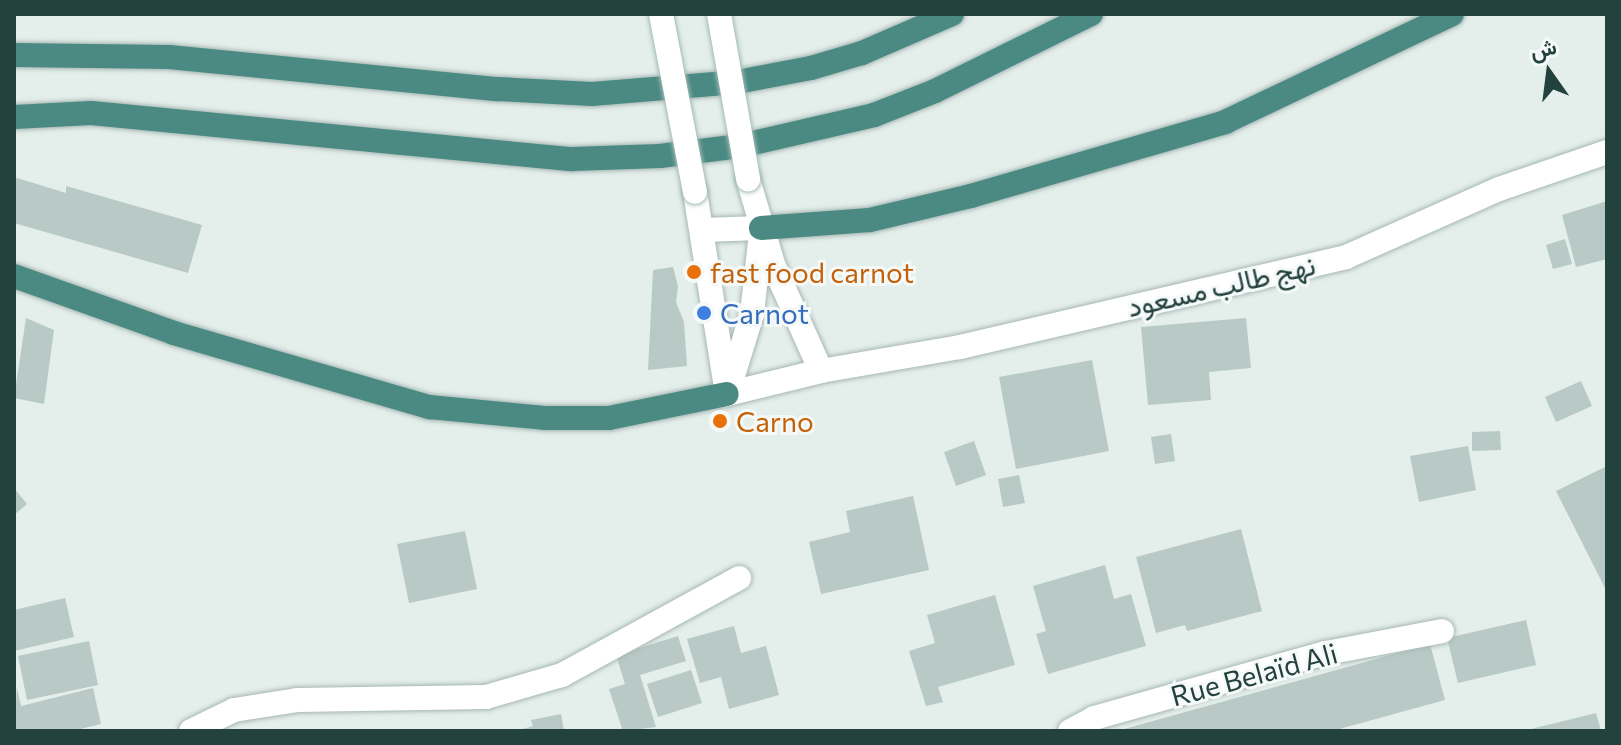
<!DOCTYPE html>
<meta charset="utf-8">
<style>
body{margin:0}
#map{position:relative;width:1621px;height:745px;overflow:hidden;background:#e4eeeb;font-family:Commissioner,Vazirmatn,sans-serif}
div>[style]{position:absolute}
.building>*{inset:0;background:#b9c9c5}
.roads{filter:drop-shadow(0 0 2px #a6b7b3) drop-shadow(0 0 2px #a6b7b3)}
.minor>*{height:24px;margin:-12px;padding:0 12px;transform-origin:12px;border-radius:12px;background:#fff}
.tertiary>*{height:24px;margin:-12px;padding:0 12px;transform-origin:12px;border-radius:12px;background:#fff}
.secondary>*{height:24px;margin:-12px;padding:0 12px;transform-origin:12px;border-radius:12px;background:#fff}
.trunk>*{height:24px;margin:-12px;padding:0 12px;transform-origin:12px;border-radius:12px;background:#4a8a83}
.bridges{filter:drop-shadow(0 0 2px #a2bbb5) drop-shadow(0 0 2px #a2bbb5)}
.secondary-bridge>*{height:24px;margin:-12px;padding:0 12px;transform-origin:12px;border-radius:12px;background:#fff}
.dots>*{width:22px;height:22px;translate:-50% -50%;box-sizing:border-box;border:4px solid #f5faf9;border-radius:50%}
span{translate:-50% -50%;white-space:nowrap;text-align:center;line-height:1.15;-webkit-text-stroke:6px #f5faf9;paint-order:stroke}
.food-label{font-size:28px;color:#c56008}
.left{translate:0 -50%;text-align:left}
.street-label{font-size:28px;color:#23413d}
.shop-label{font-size:28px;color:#366cbe}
.frame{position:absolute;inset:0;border:16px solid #23413d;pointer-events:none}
.north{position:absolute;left:1509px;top:32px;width:80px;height:80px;-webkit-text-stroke:6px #f5faf9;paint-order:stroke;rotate:346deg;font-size:22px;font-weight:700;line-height:32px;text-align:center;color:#23413d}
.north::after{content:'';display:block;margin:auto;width:28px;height:36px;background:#23413d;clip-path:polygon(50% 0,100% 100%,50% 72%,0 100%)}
</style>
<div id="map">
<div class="building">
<i style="clip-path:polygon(14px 177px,66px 193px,66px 186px,202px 225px,188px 273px,14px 223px)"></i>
<i style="clip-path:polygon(1607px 201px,1607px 259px,1576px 267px,1562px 215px)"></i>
<i style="clip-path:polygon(1565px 239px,1572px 264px,1553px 269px,1546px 245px)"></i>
<i style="clip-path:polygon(673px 267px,678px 286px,676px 302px,684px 322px,687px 366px,648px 370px,653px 270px)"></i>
<i style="clip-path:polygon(26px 318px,54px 330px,44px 404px,14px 398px)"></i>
<i style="clip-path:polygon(1246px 318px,1251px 368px,1209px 372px,1211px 400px,1148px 405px,1141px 327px)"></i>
<i style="clip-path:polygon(1092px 360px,1109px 451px,1016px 469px,999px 377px)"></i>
<i style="clip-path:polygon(1581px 381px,1592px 406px,1556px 422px,1545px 397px)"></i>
<i style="clip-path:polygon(1500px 431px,1501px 450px,1472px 451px,1472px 432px)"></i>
<i style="clip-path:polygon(1171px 434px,1175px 461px,1155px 464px,1151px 437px)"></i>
<i style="clip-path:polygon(974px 441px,986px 475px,956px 486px,944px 452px)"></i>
<i style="clip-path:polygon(1468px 446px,1476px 490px,1419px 502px,1410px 456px)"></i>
<i style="clip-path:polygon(1607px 466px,1607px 592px,1556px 491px)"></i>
<i style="clip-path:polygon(1019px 475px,1025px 503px,1003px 507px,998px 479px)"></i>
<i style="clip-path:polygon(14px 488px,27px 504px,14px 515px)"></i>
<i style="clip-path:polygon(913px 496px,929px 570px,821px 594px,809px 542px,850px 532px,846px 511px)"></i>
<i style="clip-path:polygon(1241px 529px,1262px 611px,1187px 631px,1185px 625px,1156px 633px,1136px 557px)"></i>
<i style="clip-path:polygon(465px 531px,477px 589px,409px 603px,397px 544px)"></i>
<i style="clip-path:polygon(1105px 565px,1114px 599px,1131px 594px,1146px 646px,1048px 674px,1036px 634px,1046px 631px,1033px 586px)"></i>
<i style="clip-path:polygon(995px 595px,1015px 665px,938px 687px,943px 702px,926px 706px,909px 651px,935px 643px,927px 615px)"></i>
<i style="clip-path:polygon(65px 598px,74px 637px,14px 651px,14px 610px)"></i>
<i style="clip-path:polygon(1526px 620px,1536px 665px,1458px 683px,1447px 638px)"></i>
<i style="clip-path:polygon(734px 626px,741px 653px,766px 646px,779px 695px,729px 709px,721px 677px,700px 683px,687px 639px)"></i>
<i style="clip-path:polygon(678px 636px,686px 661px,640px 675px,656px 727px,623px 731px,609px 689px,625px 684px,616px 655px)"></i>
<i style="clip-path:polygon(89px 641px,98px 685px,27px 700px,18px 656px)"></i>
<i style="clip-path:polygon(1430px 644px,1445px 700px,1332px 731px,1117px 731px)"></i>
<i style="clip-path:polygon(691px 670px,702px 703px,658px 717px,647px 684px)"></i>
<i style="clip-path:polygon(17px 687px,21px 706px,93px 688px,101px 724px,72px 731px,14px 731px)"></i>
<i style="clip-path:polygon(1596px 713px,1601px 731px,1527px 731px,1527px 730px)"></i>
<i style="clip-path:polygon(561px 714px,564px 731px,516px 731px,533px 726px,531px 720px)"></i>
</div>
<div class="roads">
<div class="minor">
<i style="left:191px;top:731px;width:48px;rotate:-26deg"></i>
<i style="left:234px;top:710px;width:65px;rotate:-8.9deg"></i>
<i style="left:298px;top:700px;width:188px;rotate:-0.9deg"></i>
<i style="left:486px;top:697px;width:79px;rotate:-16.1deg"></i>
<i style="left:562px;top:675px;width:202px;rotate:-28.7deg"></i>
<i style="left:1070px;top:731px;width:27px;rotate:-28deg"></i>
<i style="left:1094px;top:718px;width:241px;rotate:-15.7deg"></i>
<i style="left:1326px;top:653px;width:118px;rotate:-10.7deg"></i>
</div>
<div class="tertiary">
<i style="left:821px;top:371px;width:141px;rotate:-9.8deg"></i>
<i style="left:960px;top:347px;width:396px;rotate:-13.1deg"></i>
<i style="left:1346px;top:257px;width:167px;rotate:-24deg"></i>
<i style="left:1499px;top:189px;width:114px;rotate:-18.9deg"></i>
</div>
<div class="secondary">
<i style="left:695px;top:192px;width:205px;rotate:81deg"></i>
<i style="left:702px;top:230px;width:59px;rotate:-1.9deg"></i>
<i style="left:728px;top:392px;width:82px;rotate:-72.9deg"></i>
<i style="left:752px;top:314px;width:73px;rotate:-83.7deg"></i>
<i style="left:727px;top:394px;width:97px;rotate:-13.7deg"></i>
<i style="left:821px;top:371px;width:117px;rotate:-114.2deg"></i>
<i style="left:773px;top:264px;width:89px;rotate:-106.4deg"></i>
</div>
<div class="trunk">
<i style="left:14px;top:55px;width:155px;rotate:0.7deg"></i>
<i style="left:169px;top:57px;width:330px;rotate:5.6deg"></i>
<i style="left:497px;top:89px;width:95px;rotate:3deg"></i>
<i style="left:592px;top:94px;width:145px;rotate:-4.7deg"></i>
<i style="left:737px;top:82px;width:75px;rotate:-10.7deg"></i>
<i style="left:811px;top:68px;width:53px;rotate:-16.4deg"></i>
<i style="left:862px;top:53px;width:98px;rotate:-23.4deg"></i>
<i style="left:14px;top:117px;width:77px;rotate:-3deg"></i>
<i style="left:91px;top:113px;width:483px;rotate:5.5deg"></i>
<i style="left:572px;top:159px;width:88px;rotate:-2deg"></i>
<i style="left:660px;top:156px;width:81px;rotate:-7.1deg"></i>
<i style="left:740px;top:146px;width:138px;rotate:-13deg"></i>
<i style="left:874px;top:115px;width:66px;rotate:-21.5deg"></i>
<i style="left:935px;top:91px;width:174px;rotate:-26.3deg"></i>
<i style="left:761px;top:228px;width:109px;rotate:-4.2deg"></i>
<i style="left:870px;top:220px;width:104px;rotate:-13.4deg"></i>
<i style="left:971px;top:196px;width:265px;rotate:-16.2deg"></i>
<i style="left:1225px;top:122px;width:251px;rotate:-25.4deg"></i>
<i style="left:14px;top:276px;width:170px;rotate:19.6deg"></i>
<i style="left:174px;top:333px;width:266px;rotate:16.2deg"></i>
<i style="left:429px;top:407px;width:118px;rotate:5.4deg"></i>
<i style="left:546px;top:418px;width:63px"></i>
<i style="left:609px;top:418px;width:120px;rotate:-11.5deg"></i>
</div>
</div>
<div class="bridges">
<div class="secondary-bridge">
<i style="left:661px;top:14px;width:181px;rotate:79.2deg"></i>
<i style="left:719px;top:14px;width:168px;rotate:80deg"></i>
</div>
</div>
<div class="dots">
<i style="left:694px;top:272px;background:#e8710a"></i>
<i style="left:704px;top:313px;background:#3f7fe0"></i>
<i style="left:720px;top:421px;background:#e8710a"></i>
</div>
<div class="food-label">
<span class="left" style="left:710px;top:272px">fast food carnot</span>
<span class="left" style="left:736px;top:421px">Carno</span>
</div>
<div class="street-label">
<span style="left:1221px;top:285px;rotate:-13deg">نهج طالب مسعود</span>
<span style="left:1254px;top:674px;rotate:-15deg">Rue Belaïd Ali</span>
</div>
<div class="shop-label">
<span class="left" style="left:720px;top:313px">Carnot</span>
</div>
<div class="frame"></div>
<div class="north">ش</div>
</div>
